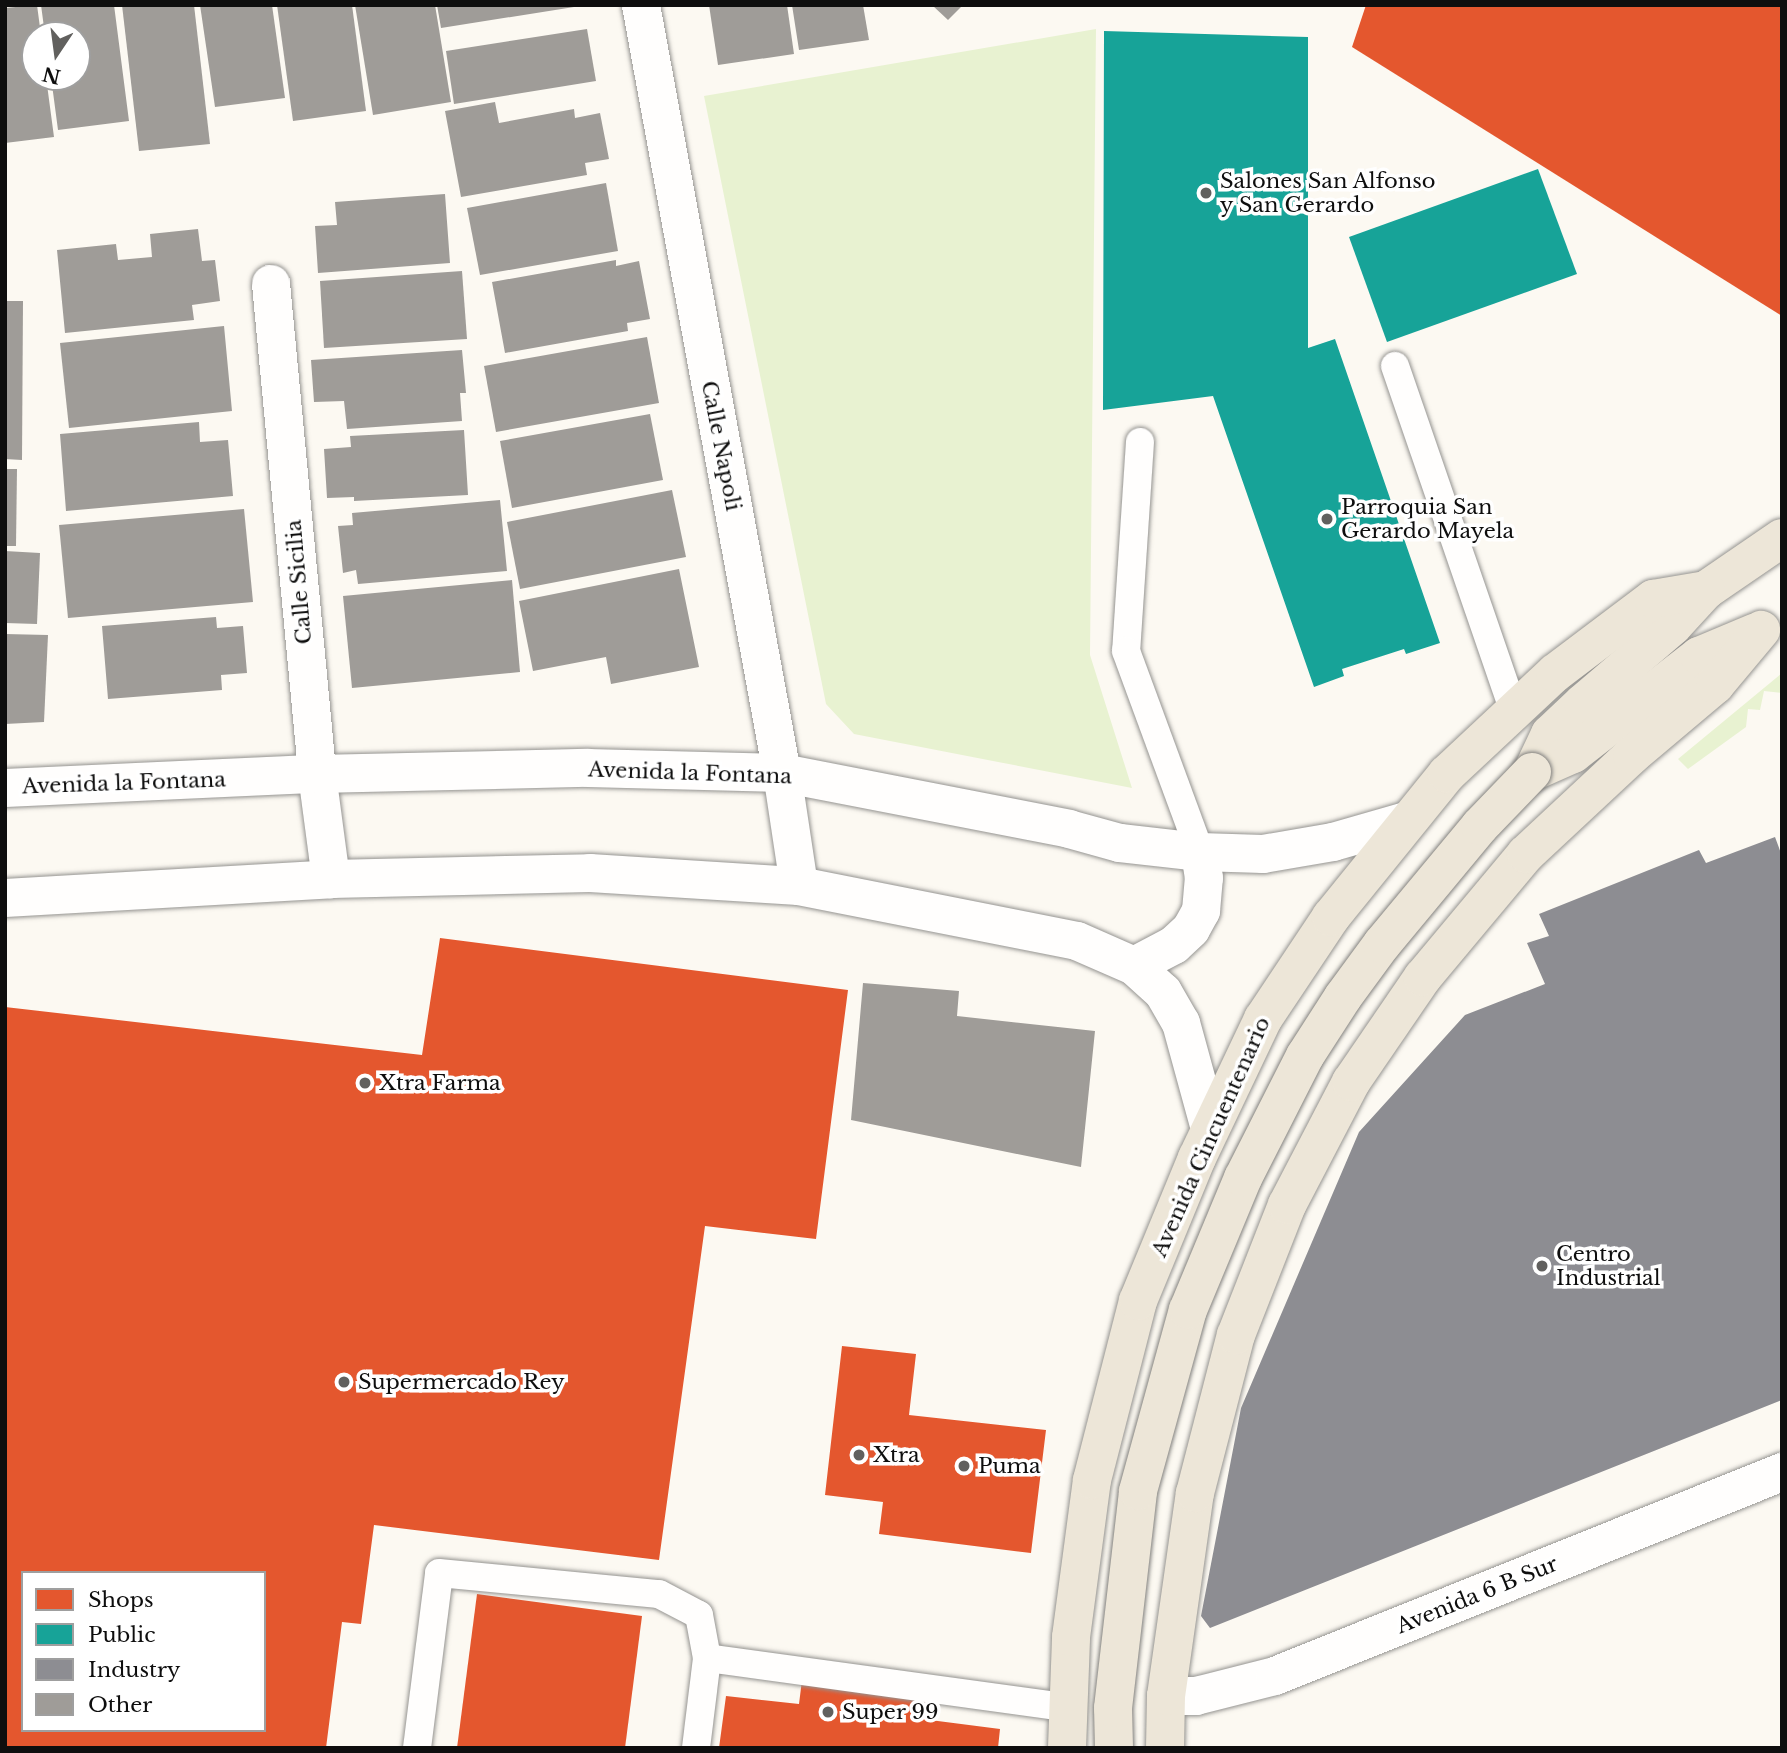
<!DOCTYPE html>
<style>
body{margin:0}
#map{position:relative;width:1787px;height:1753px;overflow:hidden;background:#fcf9f2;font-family:"Libre Baskerville",serif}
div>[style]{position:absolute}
.green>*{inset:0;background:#e8f2d1}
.shops>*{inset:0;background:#e4572e}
.public>*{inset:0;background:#17a398}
.industry>*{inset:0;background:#8d8d92}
.building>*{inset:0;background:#9f9c98}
.roads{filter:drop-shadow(0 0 2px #959491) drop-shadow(0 0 2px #959491)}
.lane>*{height:28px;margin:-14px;padding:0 14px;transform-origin:14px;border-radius:14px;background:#fffefd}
.street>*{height:38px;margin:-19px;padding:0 19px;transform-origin:19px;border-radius:19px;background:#fffefd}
.primary>*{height:38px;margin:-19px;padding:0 19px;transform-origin:19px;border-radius:19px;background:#ede6d8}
.bridges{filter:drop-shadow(0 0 2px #82817e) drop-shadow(0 0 2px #82817e)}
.primary-bridge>*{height:38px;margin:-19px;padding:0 19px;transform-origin:19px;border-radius:19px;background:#ede6d8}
.dots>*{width:19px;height:19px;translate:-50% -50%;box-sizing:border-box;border:4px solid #fff;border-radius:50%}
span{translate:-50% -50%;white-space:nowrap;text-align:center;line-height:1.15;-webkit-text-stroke:7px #fff;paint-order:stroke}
.poi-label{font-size:21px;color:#0e0e0e}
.left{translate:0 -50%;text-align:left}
.street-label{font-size:21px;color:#0e0e0e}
.frame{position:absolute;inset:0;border:7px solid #0e0e0e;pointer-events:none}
.legend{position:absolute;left:21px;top:1571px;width:245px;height:161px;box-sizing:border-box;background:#fff;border:2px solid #9f9f9f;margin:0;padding:9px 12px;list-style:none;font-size:21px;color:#0e0e0e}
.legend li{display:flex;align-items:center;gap:14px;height:35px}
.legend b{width:35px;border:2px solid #9f9f9f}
.north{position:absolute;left:21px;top:21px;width:70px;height:70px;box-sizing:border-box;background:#fff;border:2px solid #9f9f9f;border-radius:50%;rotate:193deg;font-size:19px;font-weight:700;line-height:28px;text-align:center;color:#0e0e0e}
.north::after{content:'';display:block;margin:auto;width:24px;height:32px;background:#61605e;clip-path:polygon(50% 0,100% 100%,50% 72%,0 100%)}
</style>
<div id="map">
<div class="green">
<i style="clip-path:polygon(1096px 29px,1090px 655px,1132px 788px,854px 734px,826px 704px,704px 96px)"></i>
<i style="clip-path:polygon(1782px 673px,1782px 693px,1764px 691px,1760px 710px,1748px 709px,1746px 727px,1688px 769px,1678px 759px)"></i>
</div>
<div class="shops">
<i style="clip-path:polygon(1366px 5px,1782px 5px,1782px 316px,1352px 47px)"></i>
<i style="clip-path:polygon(evenodd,440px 938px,848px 990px,816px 1239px,705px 1226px,659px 1560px,374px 1525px,361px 1624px,342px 1622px,326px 1748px,5px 1748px,5px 1007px,422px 1055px,440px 938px,23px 1573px,264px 1573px,264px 1730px,23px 1730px,23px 1573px)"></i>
<i style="clip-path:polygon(842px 1346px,916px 1354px,909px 1415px,1046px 1430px,1031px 1553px,879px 1534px,883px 1502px,825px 1495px)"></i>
<i style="clip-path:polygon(477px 1594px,642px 1616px,625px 1748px,457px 1748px)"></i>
<i style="clip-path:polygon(802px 1680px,934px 1697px,930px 1720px,1000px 1729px,998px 1748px,719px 1748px,726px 1696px,799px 1704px)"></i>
</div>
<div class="public">
<i style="clip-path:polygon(1104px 31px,1308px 37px,1308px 348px,1335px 339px,1440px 643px,1406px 654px,1404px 649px,1342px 669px,1344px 676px,1314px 687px,1213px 396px,1103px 410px)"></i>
<i style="clip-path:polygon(1538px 169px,1577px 274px,1387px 342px,1349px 237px)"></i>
</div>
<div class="industry">
<i style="clip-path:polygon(1775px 837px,1782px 856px,1782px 1400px,1210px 1628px,1201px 1616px,1241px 1408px,1359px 1132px,1465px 1015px,1545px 984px,1527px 943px,1549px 936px,1539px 914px,1699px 850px,1706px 863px)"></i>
</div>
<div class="building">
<i style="clip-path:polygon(37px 5px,41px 35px,35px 35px,35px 77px,46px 77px,54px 137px,5px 143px,5px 8px)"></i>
<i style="clip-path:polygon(41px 5px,114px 5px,129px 121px,58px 130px,51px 77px,77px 77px,77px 35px,45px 35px)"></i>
<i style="clip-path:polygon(122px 5px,194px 5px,210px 144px,139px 151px)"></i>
<i style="clip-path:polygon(200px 5px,272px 5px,285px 98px,215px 107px)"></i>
<i style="clip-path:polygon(277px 5px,352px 5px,366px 111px,293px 121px)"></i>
<i style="clip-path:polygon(355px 5px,435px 5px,451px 102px,373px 115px)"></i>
<i style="clip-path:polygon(437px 5px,574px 5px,574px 7px,441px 28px)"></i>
<i style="clip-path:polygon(709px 5px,787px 5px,794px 54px,718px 65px)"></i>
<i style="clip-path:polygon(792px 5px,863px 5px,869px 40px,799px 50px)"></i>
<i style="clip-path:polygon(932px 5px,963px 5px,948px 20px)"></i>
<i style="clip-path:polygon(587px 29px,596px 81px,454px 104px,446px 51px)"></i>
<i style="clip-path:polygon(495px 102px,499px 123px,574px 109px,575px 118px,600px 113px,609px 159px,585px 163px,587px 175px,461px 197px,445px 111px)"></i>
<i style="clip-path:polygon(606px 183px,618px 251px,480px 275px,467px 208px)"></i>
<i style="clip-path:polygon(445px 194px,450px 263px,318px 273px,315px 226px,337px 225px,335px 202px)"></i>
<i style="clip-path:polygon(198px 229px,202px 261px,215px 260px,220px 301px,192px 305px,194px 320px,65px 333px,57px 250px,116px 244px,118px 260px,152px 257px,150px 234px)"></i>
<i style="clip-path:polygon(616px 260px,616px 266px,639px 261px,650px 319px,627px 323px,628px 331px,505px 353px,492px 282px)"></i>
<i style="clip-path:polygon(462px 271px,467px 339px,324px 348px,320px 281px)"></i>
<i style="clip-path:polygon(5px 301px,23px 301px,22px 460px,5px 459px)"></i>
<i style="clip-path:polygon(224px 326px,232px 411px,69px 428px,60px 343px)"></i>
<i style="clip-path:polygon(647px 337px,659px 403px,496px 432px,484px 366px)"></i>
<i style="clip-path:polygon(462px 350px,466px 393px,460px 393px,462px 421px,347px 429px,344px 401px,314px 402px,311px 360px)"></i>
<i style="clip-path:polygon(650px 414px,663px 480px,512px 508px,500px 441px)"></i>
<i style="clip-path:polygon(199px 422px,200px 442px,228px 440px,233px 496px,66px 511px,60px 434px)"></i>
<i style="clip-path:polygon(464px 430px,468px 495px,354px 501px,354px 497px,327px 498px,324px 449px,351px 447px,350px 436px)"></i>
<i style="clip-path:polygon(5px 469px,17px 469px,16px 546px,5px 546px)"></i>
<i style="clip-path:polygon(672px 490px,686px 557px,520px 589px,507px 522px)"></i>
<i style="clip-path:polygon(500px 500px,507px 571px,358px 584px,356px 570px,343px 573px,338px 526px,353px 525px,352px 513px)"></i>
<i style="clip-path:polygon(244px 509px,253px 602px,68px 618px,59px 525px)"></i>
<i style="clip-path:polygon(5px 551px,40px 553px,37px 624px,5px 623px)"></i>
<i style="clip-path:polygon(679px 569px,699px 667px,611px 684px,606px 657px,533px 671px,519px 601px)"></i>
<i style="clip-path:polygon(512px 580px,520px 672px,352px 688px,343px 596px)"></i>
<i style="clip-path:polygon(216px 617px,217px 628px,243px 626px,247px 673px,221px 675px,222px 690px,108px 699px,102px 626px)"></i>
<i style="clip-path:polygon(5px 634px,48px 635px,44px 722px,5px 724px)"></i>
<i style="clip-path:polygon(863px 983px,959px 991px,957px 1016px,1095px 1031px,1081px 1167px,851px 1120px)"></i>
</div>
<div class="roads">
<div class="lane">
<i style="left:1395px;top:366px;width:365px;rotate:71deg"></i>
<i style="left:1140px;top:442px;width:209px;rotate:93.8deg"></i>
<i style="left:1126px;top:651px;width:214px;rotate:69.8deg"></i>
<i style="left:417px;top:1748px;width:176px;rotate:-82.8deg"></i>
<i style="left:439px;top:1573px;width:221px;rotate:5.5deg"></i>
<i style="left:659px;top:1594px;width:45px;rotate:27.7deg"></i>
<i style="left:699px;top:1615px;width:44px;rotate:79.5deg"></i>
<i style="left:696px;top:1748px;width:91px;rotate:-83deg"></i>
<i style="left:707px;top:1658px;width:363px;rotate:7.8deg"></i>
</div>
<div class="street">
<i style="left:641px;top:5px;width:781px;rotate:79.6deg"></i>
<i style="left:782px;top:773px;width:114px;rotate:81.4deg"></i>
<i style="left:271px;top:284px;width:492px;rotate:84.6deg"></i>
<i style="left:317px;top:774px;width:106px;rotate:82.4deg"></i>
<i style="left:5px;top:788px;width:312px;rotate:-2.6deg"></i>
<i style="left:317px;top:774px;width:271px;rotate:-1.3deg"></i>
<i style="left:588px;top:768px;width:194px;rotate:1.5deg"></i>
<i style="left:782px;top:773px;width:292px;rotate:11deg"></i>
<i style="left:1069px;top:829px;width:53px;rotate:15.4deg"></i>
<i style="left:1120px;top:843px;width:81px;rotate:6.4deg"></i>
<i style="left:1200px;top:852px;width:63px;rotate:1.8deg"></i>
<i style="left:1263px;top:854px;width:71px;rotate:-9.7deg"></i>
<i style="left:1333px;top:842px;width:76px;rotate:-16deg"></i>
<i style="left:5px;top:898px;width:327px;rotate:-3.3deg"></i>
<i style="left:331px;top:879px;width:259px;rotate:-1.3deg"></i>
<i style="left:590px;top:873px;width:209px;rotate:3.6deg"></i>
<i style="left:799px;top:886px;width:283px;rotate:11.2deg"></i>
<i style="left:1077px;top:941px;width:62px;rotate:23.7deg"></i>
<i style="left:1134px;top:966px;width:39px;rotate:42deg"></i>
<i style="left:1163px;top:992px;width:36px;rotate:60deg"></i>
<i style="left:1181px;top:1023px;width:110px;rotate:74.7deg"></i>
<i style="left:1134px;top:966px;width:45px;rotate:-27.7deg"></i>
<i style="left:1174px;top:945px;width:23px;rotate:-43deg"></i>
<i style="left:1191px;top:929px;width:21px;rotate:-61deg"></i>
<i style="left:1201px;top:911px;width:33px;rotate:-85deg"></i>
<i style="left:1204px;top:878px;width:26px;rotate:-99deg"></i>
<i style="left:1166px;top:1696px;width:30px"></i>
<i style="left:1196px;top:1696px;width:81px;rotate:-14.2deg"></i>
<i style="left:1275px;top:1676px;width:547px;rotate:-21.92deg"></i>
</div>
<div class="primary">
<i style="left:1532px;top:772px;width:42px;rotate:-64.7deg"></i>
<i style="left:1550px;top:734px;width:45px;rotate:-43.2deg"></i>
<i style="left:1583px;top:703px;width:118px;rotate:-40.5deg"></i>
<i style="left:1673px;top:626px;width:49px;rotate:-47.5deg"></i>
<i style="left:1706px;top:590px;width:92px;rotate:-34.4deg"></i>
<i style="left:1532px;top:772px;width:45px;rotate:-23.7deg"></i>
<i style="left:1573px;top:754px;width:160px;rotate:-37.9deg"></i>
<i style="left:1699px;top:656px;width:60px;rotate:-22.7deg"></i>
<i style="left:1067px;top:1748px;width:111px;rotate:-87.9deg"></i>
<i style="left:1071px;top:1637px;width:158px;rotate:-82.4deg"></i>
<i style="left:1092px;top:1480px;width:185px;rotate:-75.6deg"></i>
<i style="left:1138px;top:1301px;width:155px;rotate:-67.6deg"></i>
<i style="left:1197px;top:1158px;width:154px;rotate:-64.6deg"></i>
<i style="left:1263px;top:1019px;width:123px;rotate:-56.3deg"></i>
<i style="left:1331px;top:917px;width:184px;rotate:-51deg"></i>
<i style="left:1447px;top:774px;width:148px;rotate:-43.1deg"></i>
<i style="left:1555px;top:673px;width:123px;rotate:-37.1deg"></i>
<i style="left:1653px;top:599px;width:54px;rotate:-9.6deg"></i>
<i style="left:1165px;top:1748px;width:52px;rotate:-88.9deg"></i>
<i style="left:1166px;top:1696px;width:205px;rotate:-81.9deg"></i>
<i style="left:1195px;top:1493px;width:163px;rotate:-75.5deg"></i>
<i style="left:1236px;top:1335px;width:140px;rotate:-68.6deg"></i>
<i style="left:1287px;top:1205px;width:139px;rotate:-62.5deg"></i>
<i style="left:1351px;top:1082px;width:127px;rotate:-55.6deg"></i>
<i style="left:1423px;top:977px;width:160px;rotate:-50.1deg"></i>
<i style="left:1526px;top:854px;width:145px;rotate:-43deg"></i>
<i style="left:1632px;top:755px;width:109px;rotate:-40.1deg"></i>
<i style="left:1715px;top:685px;width:72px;rotate:-50.1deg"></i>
</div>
</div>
<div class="bridges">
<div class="primary-bridge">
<i style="left:1114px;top:1748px;width:40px;rotate:-91.4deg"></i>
<i style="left:1113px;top:1708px;width:218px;rotate:-83.4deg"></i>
<i style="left:1138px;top:1491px;width:188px;rotate:-74.6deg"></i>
<i style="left:1188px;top:1310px;width:143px;rotate:-67.4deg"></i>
<i style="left:1243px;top:1178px;width:137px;rotate:-63.1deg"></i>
<i style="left:1305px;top:1056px;width:70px;rotate:-57.2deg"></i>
<i style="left:1343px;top:997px;width:66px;rotate:-53.7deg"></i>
<i style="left:1382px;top:944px;width:153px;rotate:-50.3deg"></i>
<i style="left:1480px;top:826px;width:75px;rotate:-46.1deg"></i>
</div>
</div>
<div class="dots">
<i style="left:1206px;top:193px;background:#61605e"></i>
<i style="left:1327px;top:519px;background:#61605e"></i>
<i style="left:365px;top:1083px;background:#61605e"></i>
<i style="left:1542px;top:1266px;background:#61605e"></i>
<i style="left:344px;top:1382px;background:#61605e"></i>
<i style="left:859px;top:1455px;background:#61605e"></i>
<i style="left:964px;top:1466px;background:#61605e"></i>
<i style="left:828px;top:1712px;background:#61605e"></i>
</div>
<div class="poi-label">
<span class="left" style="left:1220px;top:193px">Salones San Alfonso<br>y San Gerardo</span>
<span class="left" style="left:1341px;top:519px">Parroquia San<br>Gerardo Mayela</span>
<span class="left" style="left:379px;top:1083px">Xtra Farma</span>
<span class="left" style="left:1556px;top:1266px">Centro<br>Industrial</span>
<span class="left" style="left:358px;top:1382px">Supermercado Rey</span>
<span class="left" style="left:873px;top:1455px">Xtra</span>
<span class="left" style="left:978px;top:1466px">Puma</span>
<span class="left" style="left:842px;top:1712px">Super 99</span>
</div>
<div class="street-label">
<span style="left:721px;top:446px;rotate:79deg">Calle Napoli</span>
<span style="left:299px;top:582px;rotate:-95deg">Calle Sicilia</span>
<span style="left:690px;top:773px;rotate:2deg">Avenida la Fontana</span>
<span style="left:124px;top:783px;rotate:-2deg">Avenida la Fontana</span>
<span style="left:1211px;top:1137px;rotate:-66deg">Avenida Cincuentenario</span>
<span style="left:1477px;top:1595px;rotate:-22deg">Avenida 6 B Sur</span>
</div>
<div class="frame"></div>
<ul class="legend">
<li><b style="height:19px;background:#e4572e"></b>Shops</li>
<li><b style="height:19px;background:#17a398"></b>Public</li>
<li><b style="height:19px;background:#8d8d92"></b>Industry</li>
<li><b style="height:19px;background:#9f9c98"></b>Other</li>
</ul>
<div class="north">N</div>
</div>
